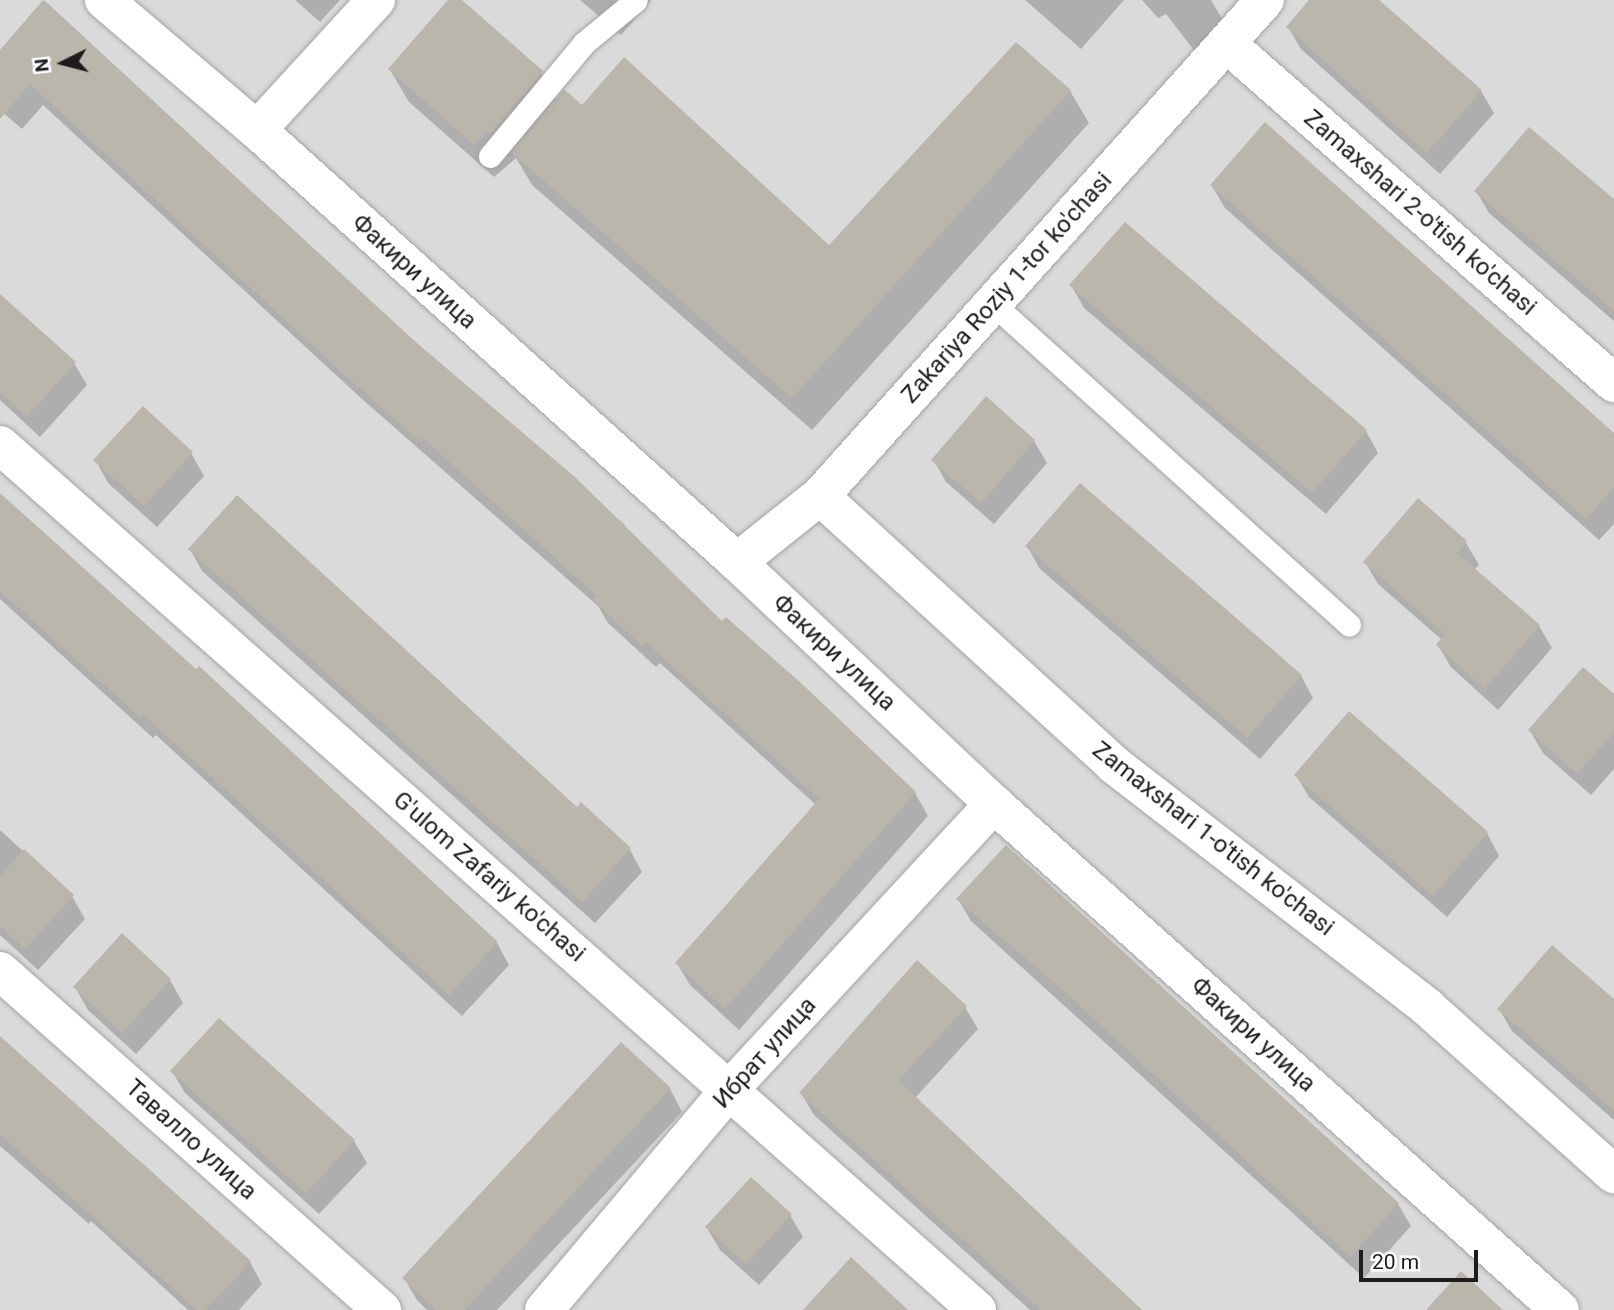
<!DOCTYPE html>
<meta charset="utf-8">
<style>
body{margin:0}
#map{position:relative;width:1614px;height:1310px;overflow:hidden;background:#eeede3;font-family:Roboto,sans-serif}
div>[style]{position:absolute}
.residential>*{inset:0;background:#dbdada}
.shadow>*{inset:0;background:#0003}
.building>*{inset:0;background:#bab6ac}
.roads{filter:drop-shadow(0 0 2px #a4a4a4) drop-shadow(0 0 2px #a4a4a4)}
.service>*{height:23px;margin:-11.5px;padding:0 11.5px;transform-origin:11.5px;border-radius:11.5px;background:#fff}
.minor>*{height:38px;margin:-19px;padding:0 19px;transform-origin:19px;border-radius:19px;background:#fff}
span{translate:-50% -50%;white-space:nowrap;text-align:center;line-height:1.15;-webkit-text-stroke:6px #fff;paint-order:stroke}
.street-label{font-size:24px;color:#1d1d1d}
.north{position:absolute;left:28px;top:28px;width:70px;height:70px;-webkit-text-stroke:5px #fff;paint-order:stroke;rotate:264deg;font-size:19px;font-weight:700;line-height:28px;text-align:center;color:#1d1d1d}
.north::after{content:'';display:block;margin:auto;width:24px;height:32px;background:#1d1d1d;clip-path:polygon(50% 0,100% 100%,50% 72%,0 100%)}
.scale{position:absolute;left:1359px;top:1250px;width:119px;height:32px;box-sizing:border-box;border:4px solid #1d1d1d;border-top:0;padding-left:9px;font-size:21px;line-height:24px;white-space:nowrap;color:#1d1d1d;-webkit-text-stroke:5px #fff;paint-order:stroke}
</style>
<div id="map">
<div class="residential">
<i style="clip-path:polygon(0 0,1614px 0,1614px 1310px,0 1310px)"></i>
</div>
<div class="shadow">
<i style="clip-path:polygon(295px 0,340px 0,320px 22px)"></i>
<i style="clip-path:polygon(450px 0,459px 0,541px 72px,557px 100px,582px 107px,829px 248px,1070px 91px,1089px 123px,812px 430px,532px 185px,516px 158px,494px 177px,409px 102px,390px 70px)"></i>
<i style="clip-path:polygon(580px 0,651px 0,621px 35px)"></i>
<i style="clip-path:polygon(1025px 0,1124px 0,1081px 49px)"></i>
<i style="clip-path:polygon(1142px 0,1211px 0,1228px 29px,1196px 53px,1166px 14px,1158px 18px)"></i>
<i style="clip-path:polygon(1311px 0,1379px 0,1481px 91px,1494px 113px,1440px 174px,1301px 49px,1288px 27px)"></i>
<i style="clip-path:polygon(45px 1px,417px 345px,624px 524px,633px 540px,722px 623px,799px 684px,915px 793px,928px 816px,739px 1030px,690px 985px,677px 963px,816px 805px,660px 663px,656px 667px,608px 623px,598px 606px,362px 399px,43px 105px,22px 129px,0 110px,0 53px)"></i>
<i style="clip-path:polygon(1212px 186px,1614px 434px,1614px 524px,1599px 540px,1225px 208px)"></i>
<i style="clip-path:polygon(1476px 191px,1614px 203px,1614px 321px,1489px 213px)"></i>
<i style="clip-path:polygon(1071px 285px,1366px 431px,1378px 453px,1326px 514px,1084px 308px)"></i>
<i style="clip-path:polygon(0 295px,74px 363px,87px 385px,40px 437px,0 400px)"></i>
<i style="clip-path:polygon(1034px 441px,1047px 463px,994px 524px,946px 482px,934px 460px)"></i>
<i style="clip-path:polygon(191px 453px,204px 476px,157px 527px,108px 483px,96px 461px)"></i>
<i style="clip-path:polygon(0 495px,497px 943px,509px 965px,462px 1016px,156px 735px,153px 738px,0 599px)"></i>
<i style="clip-path:polygon(1418px 501px,1466px 543px,1479px 565px,1474px 570px,1539px 626px,1552px 648px,1498px 710px,1451px 667px,1438px 645px,1442px 640px,1378px 584px,1365px 562px)"></i>
<i style="clip-path:polygon(1027px 546px,1301px 676px,1313px 698px,1260px 759px,1040px 569px)"></i>
<i style="clip-path:polygon(190px 549px,577px 809px,630px 850px,642px 872px,595px 923px,202px 571px)"></i>
<i style="clip-path:polygon(1614px 697px,1614px 769px,1591px 795px,1543px 753px,1530px 731px)"></i>
<i style="clip-path:polygon(1296px 775px,1487px 833px,1499px 856px,1447px 917px,1309px 797px)"></i>
<i style="clip-path:polygon(0 830px,72px 896px,85px 919px,38px 970px,0 935px)"></i>
<i style="clip-path:polygon(958px 899px,1398px 1204px,1411px 1226px,1364px 1278px,971px 921px)"></i>
<i style="clip-path:polygon(122px 936px,170px 980px,183px 1003px,136px 1054px,88px 1010px,75px 987px)"></i>
<i style="clip-path:polygon(1614px 1002px,1614px 1120px,1512px 1031px,1499px 1009px)"></i>
<i style="clip-path:polygon(965px 1007px,978px 1029px,915px 1098px,1142px 1310px,1030px 1310px,814px 1115px,801px 1093px)"></i>
<i style="clip-path:polygon(0 1042px,137px 1164px,140px 1161px,250px 1262px,262px 1284px,239px 1310px,188px 1310px,91px 1221px,89px 1224px,0 1146px)"></i>
<i style="clip-path:polygon(172px 1071px,354px 1141px,367px 1163px,319px 1214px,185px 1093px)"></i>
<i style="clip-path:polygon(670px 1089px,682px 1112px,497px 1310px,427px 1310px,417px 1300px,404px 1278px)"></i>
<i style="clip-path:polygon(790px 1215px,803px 1237px,759px 1285px,720px 1250px,707px 1228px)"></i>
</div>
<div class="building">
<i style="clip-path:polygon(43px 0,418px 344px,575px 477px,722px 621px,726px 617px,801px 683px,916px 792px,725px 1009px,675px 963px,819px 799px,646px 642px,642px 646px,593px 600px,597px 596px,423px 438px,421px 442px,347px 377px,30px 84px,0 119px,0 50px)"></i>
<i style="clip-path:polygon(448px 0,462px 0,543px 71px,490px 134px,487px 131px,474px 145px,388px 69px)"></i>
<i style="clip-path:polygon(1309px 0,1379px 0,1482px 90px,1427px 153px,1286px 27px)"></i>
<i style="clip-path:polygon(1016px 42px,1071px 90px,792px 398px,511px 152px,564px 89px,582px 105px,624px 57px,829px 245px)"></i>
<i style="clip-path:polygon(1265px 122px,1614px 433px,1614px 487px,1586px 519px,1210px 185px)"></i>
<i style="clip-path:polygon(1529px 127px,1614px 199px,1614px 311px,1474px 191px)"></i>
<i style="clip-path:polygon(1125px 222px,1367px 430px,1312px 493px,1069px 285px)"></i>
<i style="clip-path:polygon(0 294px,76px 362px,27px 416px,0 392px)"></i>
<i style="clip-path:polygon(986px 396px,1035px 440px,981px 503px,931px 460px)"></i>
<i style="clip-path:polygon(143px 406px,193px 452px,144px 506px,93px 460px)"></i>
<i style="clip-path:polygon(1080px 483px,1302px 675px,1247px 738px,1025px 546px)"></i>
<i style="clip-path:polygon(0 493px,196px 669px,199px 666px,498px 942px,449px 995px,143px 714px,140px 717px,0 591px)"></i>
<i style="clip-path:polygon(237px 495px,577px 807px,581px 802px,631px 848px,582px 902px,188px 549px)"></i>
<i style="clip-path:polygon(1418px 498px,1467px 541px,1457px 553px,1540px 625px,1485px 689px,1436px 645px,1445px 634px,1363px 562px)"></i>
<i style="clip-path:polygon(1583px 667px,1614px 694px,1614px 732px,1577px 774px,1528px 730px)"></i>
<i style="clip-path:polygon(1349px 711px,1488px 832px,1433px 896px,1294px 775px)"></i>
<i style="clip-path:polygon(1006px 845px,1399px 1203px,1350px 1257px,1065px 992px,956px 899px)"></i>
<i style="clip-path:polygon(24px 849px,74px 895px,25px 949px,0 926px,0 876px)"></i>
<i style="clip-path:polygon(122px 933px,171px 979px,122px 1033px,73px 987px)"></i>
<i style="clip-path:polygon(1552px 945px,1614px 999px,1614px 1110px,1497px 1009px)"></i>
<i style="clip-path:polygon(917px 960px,967px 1006px,898px 1080px,1142px 1310px,1041px 1310px,799px 1093px)"></i>
<i style="clip-path:polygon(219px 1018px,355px 1140px,306px 1193px,170px 1071px)"></i>
<i style="clip-path:polygon(0 1036px,251px 1261px,206px 1310px,197px 1310px,0 1134px)"></i>
<i style="clip-path:polygon(621px 1042px,671px 1088px,464px 1310px,436px 1310px,402px 1278px)"></i>
<i style="clip-path:polygon(751px 1177px,792px 1214px,746px 1264px,705px 1227px)"></i>
<i style="clip-path:polygon(851px 1257px,908px 1310px,803px 1310px)"></i>
<i style="clip-path:polygon(1461px 1271px,1503px 1310px,1426px 1310px)"></i>
</div>
<div class="roads">
<div class="service">
<i style="left:490px;top:156px;width:147px;rotate:-50.2deg"></i>
<i style="left:584px;top:43px;width:67px;rotate:-39.6deg"></i>
<i style="left:993px;top:304px;width:479px;rotate:42deg"></i>
</div>
<div class="minor">
<i style="left:104px;top:0;width:201px;rotate:40.4deg"></i>
<i style="left:257px;top:130px;width:646px;rotate:41.99deg"></i>
<i style="left:737px;top:562px;width:353px;rotate:43.3deg"></i>
<i style="left:994px;top:804px;width:759px;rotate:41.8deg"></i>
<i style="left:1226px;top:43px;width:516px;rotate:41.23deg"></i>
<i style="left:257px;top:130px;width:176px;rotate:-47.5deg"></i>
<i style="left:0;top:445px;width:1305px;rotate:41.52deg"></i>
<i style="left:820px;top:496px;width:397px;rotate:42.4deg"></i>
<i style="left:1113px;top:764px;width:397px;rotate:37.7deg"></i>
<i style="left:1427px;top:1007px;width:251px;rotate:41.8deg"></i>
<i style="left:737px;top:562px;width:106px;rotate:-38.5deg"></i>
<i style="left:820px;top:496px;width:666px;rotate:-48.1deg"></i>
<i style="left:0;top:971px;width:511px;rotate:41.59deg"></i>
<i style="left:544px;top:1310px;width:287px;rotate:-49.9deg"></i>
<i style="left:729px;top:1090px;width:390px;rotate:-47.2deg"></i>
</div>
</div>
<div class="street-label">
<span style="left:1420px;top:213px;rotate:41deg">Zamaxshari 2-o'tish ko'chasi</span>
<span style="left:414px;top:272px;rotate:42deg">Факири улица</span>
<span style="left:1007px;top:288px;rotate:-48deg">Zakariya Roziy 1-tor ko'chasi</span>
<span style="left:834px;top:653px;rotate:43deg">Факири улица</span>
<span style="left:1213px;top:839px;rotate:38deg">Zamaxshari 1-o'tish ko'chasi</span>
<span style="left:489px;top:877px;rotate:41deg">G'ulom Zafariy ko'chasi</span>
<span style="left:1253px;top:1035px;rotate:42deg">Факири улица</span>
<span style="left:765px;top:1053px;rotate:-48deg">Ибрат улица</span>
<span style="left:191px;top:1140px;rotate:42deg">Тавалло улица</span>
</div>
<div class="north">N</div>
<div class="scale">20 m</div>
</div>
